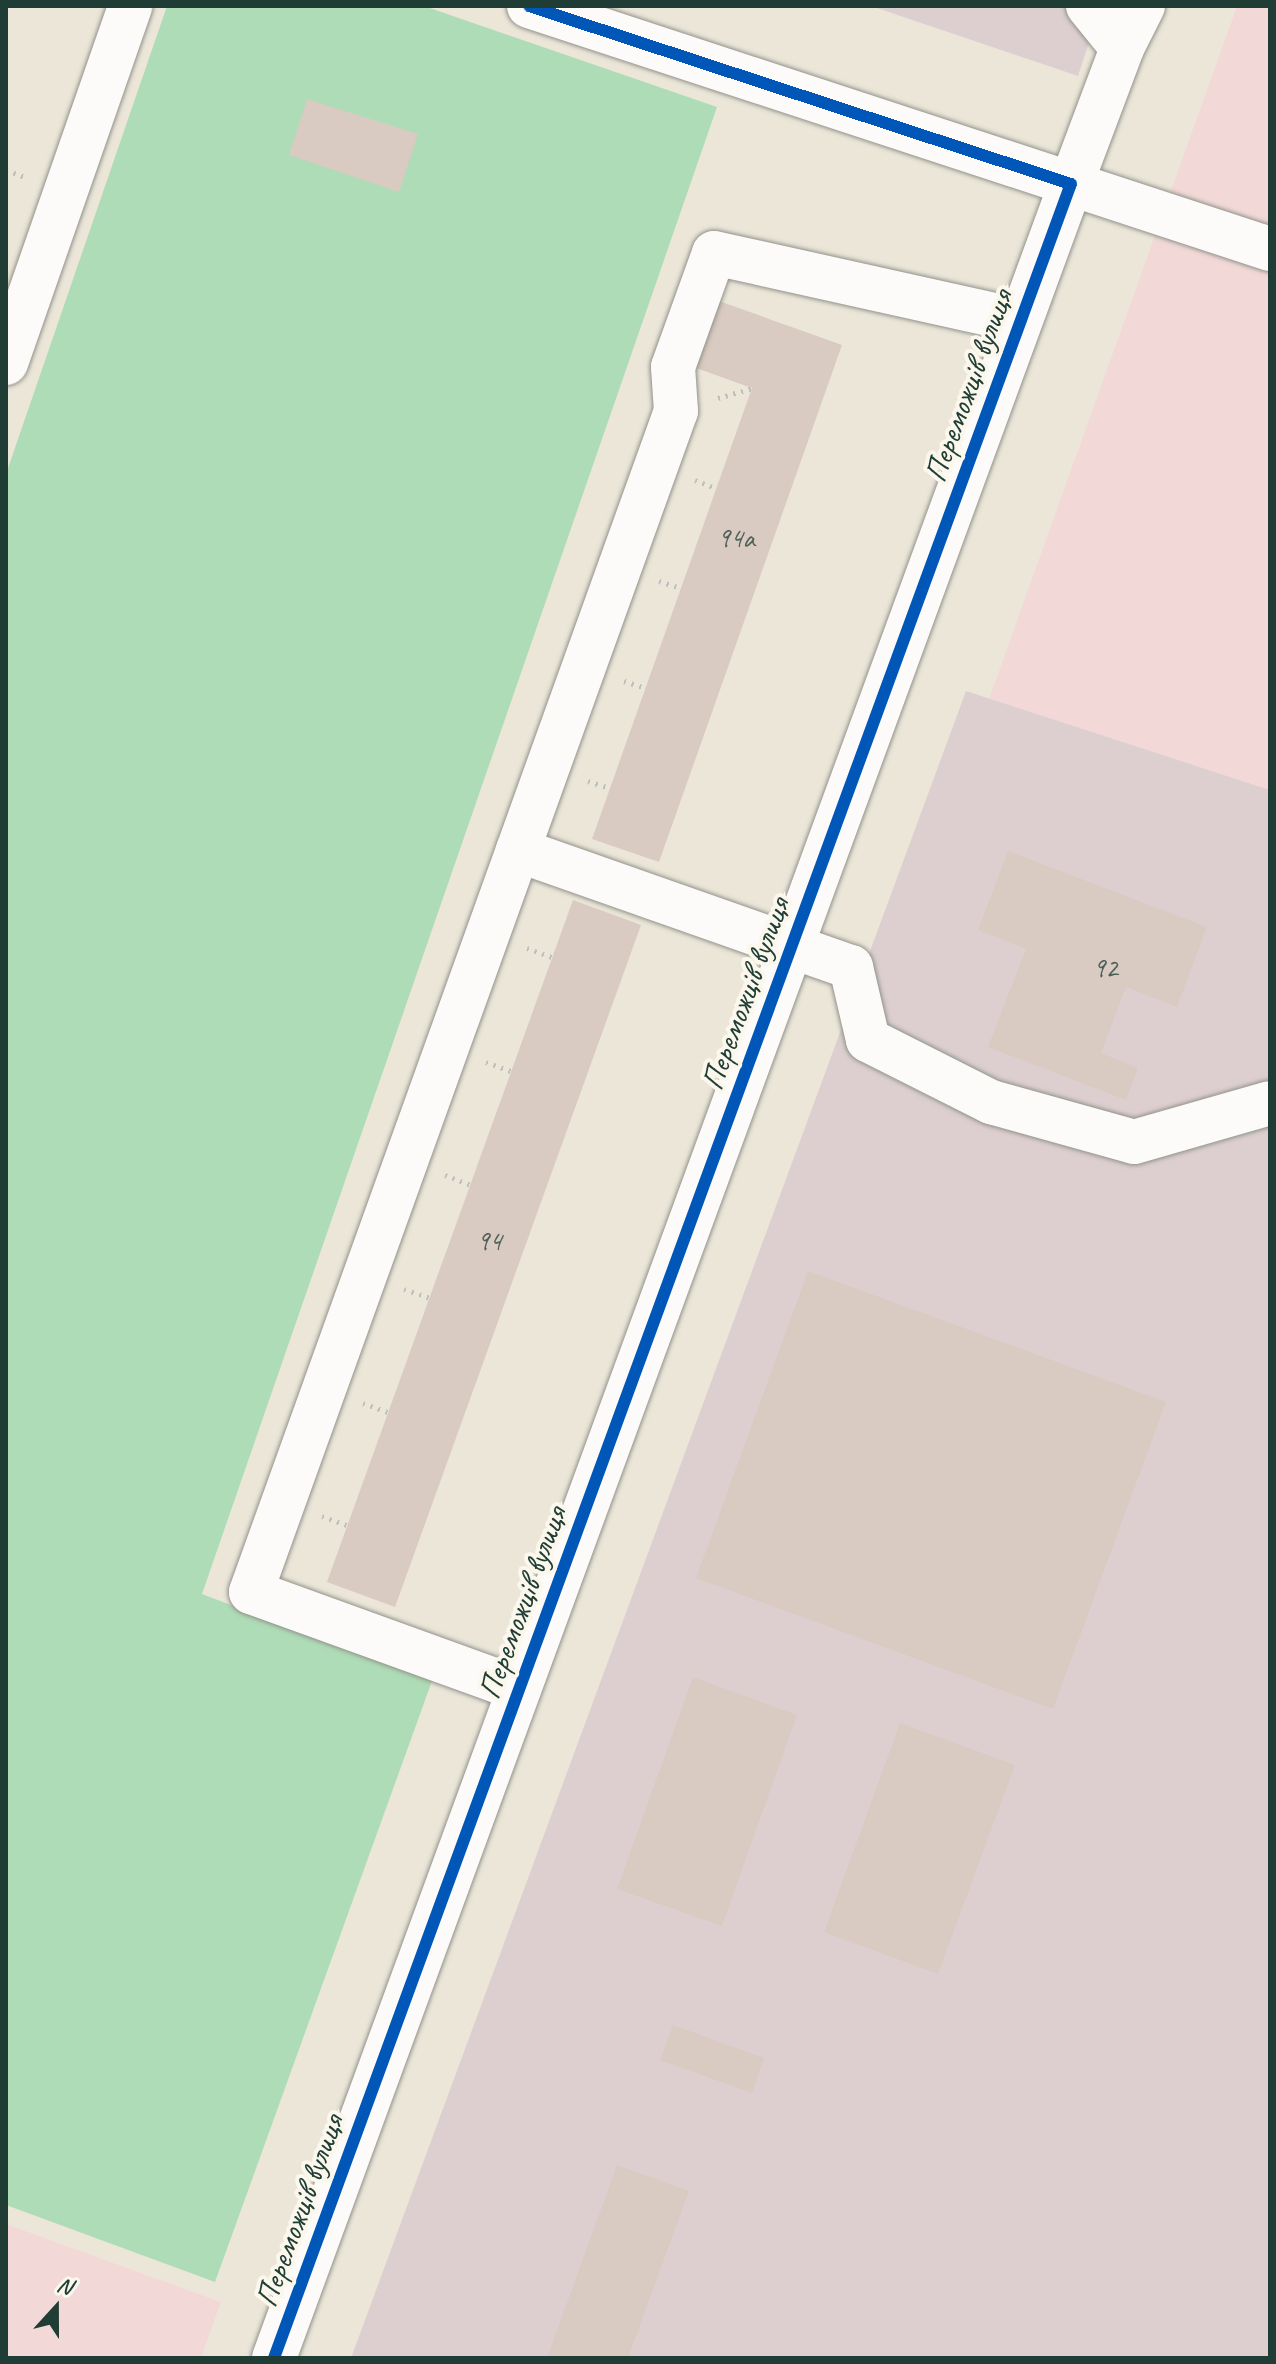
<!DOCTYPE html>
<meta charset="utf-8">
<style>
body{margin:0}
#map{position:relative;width:1276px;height:2364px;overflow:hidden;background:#ece6d9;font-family:Caveat,sans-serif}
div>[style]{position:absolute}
.built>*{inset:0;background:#f2d9d7}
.industrial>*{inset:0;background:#ddcfd0}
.green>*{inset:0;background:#aedcb6}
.building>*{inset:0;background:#d9cac2}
.path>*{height:5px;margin-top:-2.5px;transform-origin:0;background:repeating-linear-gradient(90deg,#bdc0bc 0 2px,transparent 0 8px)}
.roads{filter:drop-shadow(0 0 2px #91938b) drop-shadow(0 0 2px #91938b)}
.minor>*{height:44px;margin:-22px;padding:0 22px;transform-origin:22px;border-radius:22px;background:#fcfbf9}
.cycleway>*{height:12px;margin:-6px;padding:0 6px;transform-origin:6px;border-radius:6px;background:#0057b8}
span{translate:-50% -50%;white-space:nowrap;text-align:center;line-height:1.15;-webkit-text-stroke:8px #fbf7ec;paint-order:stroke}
.number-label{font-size:28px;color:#4e6058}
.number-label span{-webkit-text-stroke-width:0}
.street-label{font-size:32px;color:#1f3d34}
.frame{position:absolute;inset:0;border:8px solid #1f3d34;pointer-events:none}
.north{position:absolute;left:16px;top:2268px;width:80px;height:80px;-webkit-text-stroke:6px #fbf7ec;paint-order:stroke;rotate:21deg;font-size:22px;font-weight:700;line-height:32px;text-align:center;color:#1f3d34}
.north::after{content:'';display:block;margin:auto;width:28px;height:36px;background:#1f3d34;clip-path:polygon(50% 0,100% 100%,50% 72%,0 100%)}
</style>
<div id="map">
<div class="built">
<i style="clip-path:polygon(1237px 6px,1270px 6px,1270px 790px,989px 699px)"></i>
<i style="clip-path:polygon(6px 2224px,221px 2302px,201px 2358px,6px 2358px)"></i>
</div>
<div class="industrial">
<i style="clip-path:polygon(871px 6px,1101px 6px,1078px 76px)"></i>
<i style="clip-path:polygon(966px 691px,1270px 790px,1270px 2358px,351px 2358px)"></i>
</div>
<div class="green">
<i style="clip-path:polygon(167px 6px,424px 6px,717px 107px,202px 1594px,432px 1681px,215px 2282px,6px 2205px,6px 474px)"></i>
</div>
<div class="building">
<i style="clip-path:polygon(307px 99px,418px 134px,399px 192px,289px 155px)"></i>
<i style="clip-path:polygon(719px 301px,842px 345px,659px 862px,592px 839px,752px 388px,696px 368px)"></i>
<i style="clip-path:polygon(1008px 851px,1207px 927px,1177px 1007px,1126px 987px,1101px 1053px,1138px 1068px,1126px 1100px,988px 1047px,1026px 949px,978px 930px)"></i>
<i style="clip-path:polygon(573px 900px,641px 925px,395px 1607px,327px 1582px)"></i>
<i style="clip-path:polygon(808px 1271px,1166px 1402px,1053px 1709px,696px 1578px)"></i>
<i style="clip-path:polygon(693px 1677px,797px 1715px,722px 1926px,617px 1889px)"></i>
<i style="clip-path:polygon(900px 1723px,1015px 1765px,938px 1974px,824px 1932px)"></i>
<i style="clip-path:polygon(673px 2025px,764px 2058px,752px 2093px,660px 2060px)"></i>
<i style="clip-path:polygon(617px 2165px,689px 2191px,628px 2358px,547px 2358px)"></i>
</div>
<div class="path">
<i style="left:6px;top:170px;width:23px;rotate:20deg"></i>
<i style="left:718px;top:398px;width:35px;rotate:-16deg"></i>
<i style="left:695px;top:480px;width:22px;rotate:21deg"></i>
<i style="left:659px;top:581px;width:23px;rotate:18deg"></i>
<i style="left:624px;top:681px;width:22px;rotate:18deg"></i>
<i style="left:588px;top:781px;width:23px;rotate:18deg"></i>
<i style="left:527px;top:948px;width:27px;rotate:20deg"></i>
<i style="left:486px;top:1062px;width:27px;rotate:20deg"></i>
<i style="left:445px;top:1175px;width:28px;rotate:21deg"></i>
<i style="left:404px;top:1289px;width:28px;rotate:19deg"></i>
<i style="left:363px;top:1403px;width:27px;rotate:20deg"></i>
<i style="left:322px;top:1516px;width:27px;rotate:20deg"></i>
</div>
<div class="roads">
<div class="minor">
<i style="left:529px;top:6px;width:780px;rotate:18.16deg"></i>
<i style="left:1088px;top:6px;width:54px;rotate:51deg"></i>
<i style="left:6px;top:363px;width:378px;rotate:-70.8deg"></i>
<i style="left:518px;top:850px;width:353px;rotate:19.4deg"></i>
<i style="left:851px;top:967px;width:75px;rotate:76.9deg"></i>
<i style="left:868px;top:1040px;width:138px;rotate:26.8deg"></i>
<i style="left:991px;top:1102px;width:148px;rotate:15.6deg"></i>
<i style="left:1134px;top:1142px;width:141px;rotate:-16deg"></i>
<i style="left:519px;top:1689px;width:285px;rotate:-160.1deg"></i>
<i style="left:251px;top:1592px;width:1255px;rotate:-70.21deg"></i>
<i style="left:676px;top:411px;width:44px;rotate:-93.9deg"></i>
<i style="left:673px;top:367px;width:121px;rotate:-70.2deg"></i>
<i style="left:714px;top:253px;width:313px;rotate:12.5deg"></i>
<i style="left:274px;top:2358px;width:2315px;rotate:-69.87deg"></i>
<i style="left:1071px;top:184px;width:145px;rotate:-69.4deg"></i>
<i style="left:1122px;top:48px;width:47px;rotate:-63.4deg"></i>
</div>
</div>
<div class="cycleway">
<i style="left:274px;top:2358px;width:2315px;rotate:-69.87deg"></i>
<i style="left:1071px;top:184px;width:570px;rotate:-161.82deg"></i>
</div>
<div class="number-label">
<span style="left:736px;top:538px">94а</span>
<span style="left:1105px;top:968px">92</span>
<span style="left:489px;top:1241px">94</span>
</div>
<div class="street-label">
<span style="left:969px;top:386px;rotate:-70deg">Переможців вулиця</span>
<span style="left:746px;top:994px;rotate:-70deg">Переможців вулиця</span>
<span style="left:523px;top:1603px;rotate:-70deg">Переможців вулиця</span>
<span style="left:300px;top:2211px;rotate:-70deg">Переможців вулиця</span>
</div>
<div class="frame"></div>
<div class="north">N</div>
</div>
